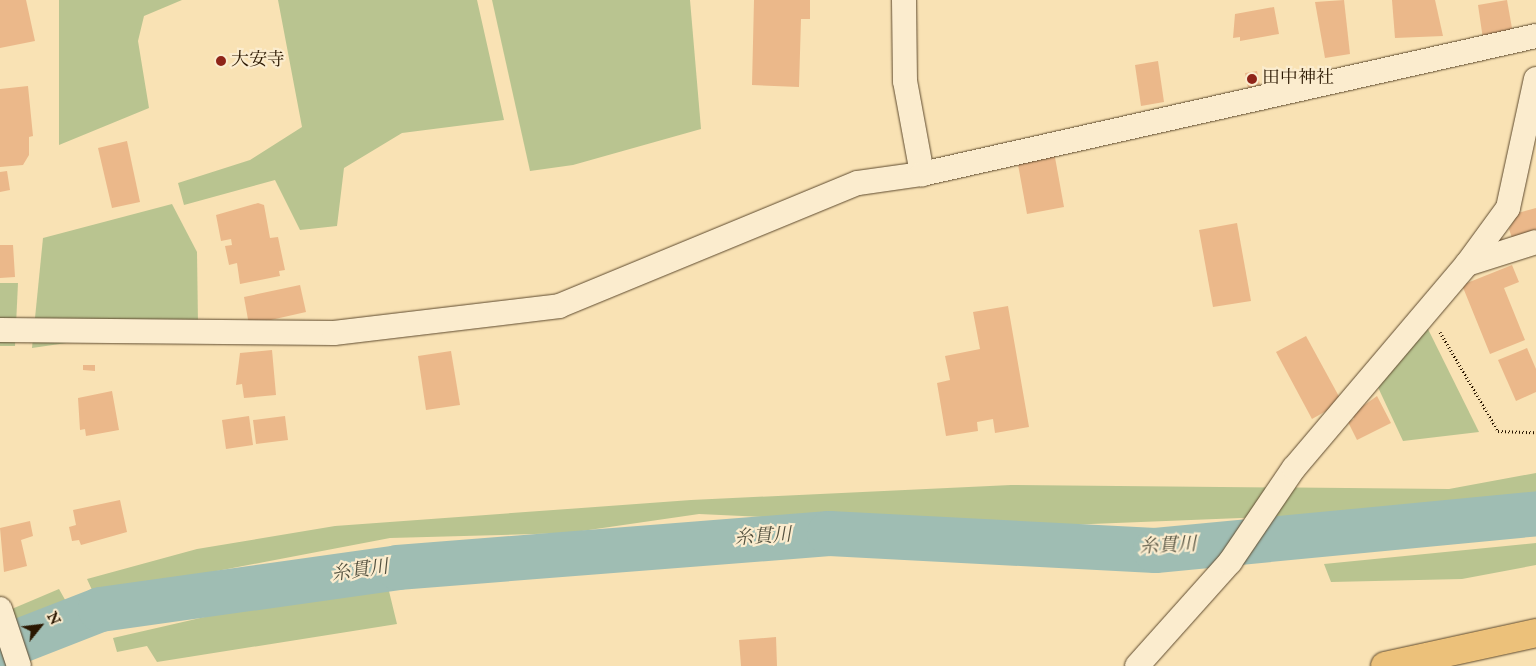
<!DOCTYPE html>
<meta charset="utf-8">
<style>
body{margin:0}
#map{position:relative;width:1536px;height:666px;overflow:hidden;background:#f9e2b4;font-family:"IM FELL English","Noto Serif JP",serif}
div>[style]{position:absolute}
.green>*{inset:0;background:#b9c490}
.river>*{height:45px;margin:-22.5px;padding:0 22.5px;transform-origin:22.5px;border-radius:22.5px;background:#9fbdb3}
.building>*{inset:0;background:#ebb88a}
.path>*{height:3px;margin-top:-1.5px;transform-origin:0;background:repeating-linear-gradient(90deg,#2a1701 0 1px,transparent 0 3.5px)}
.roads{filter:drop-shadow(0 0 1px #5e4a2e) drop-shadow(0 0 1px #5e4a2e)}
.street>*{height:24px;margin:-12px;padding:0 12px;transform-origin:12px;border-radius:12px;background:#fbecce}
.highway>*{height:28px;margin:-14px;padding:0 14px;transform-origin:14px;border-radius:14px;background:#ecc17a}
.dots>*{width:14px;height:14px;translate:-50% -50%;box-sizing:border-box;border:2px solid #fbecce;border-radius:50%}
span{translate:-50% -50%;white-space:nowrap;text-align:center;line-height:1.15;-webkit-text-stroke:4.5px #fbecce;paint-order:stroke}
.poi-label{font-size:18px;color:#2a1701}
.left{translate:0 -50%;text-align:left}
.water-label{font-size:19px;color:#53513f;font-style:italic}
.north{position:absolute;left:15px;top:601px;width:50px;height:50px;-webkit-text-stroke:4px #fbecce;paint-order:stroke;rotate:61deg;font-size:14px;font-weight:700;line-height:20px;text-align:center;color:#2a1701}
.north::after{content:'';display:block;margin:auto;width:18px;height:22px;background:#2a1701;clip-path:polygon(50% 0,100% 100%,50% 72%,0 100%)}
</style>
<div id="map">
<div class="green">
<i style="clip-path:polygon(59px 0,182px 0,144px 16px,138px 41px,149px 108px,59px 145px)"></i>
<i style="clip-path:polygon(278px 0,477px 0,504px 120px,402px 133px,344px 168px,337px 226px,300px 230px,275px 180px,184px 205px,178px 183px,250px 160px,302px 127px)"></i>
<i style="clip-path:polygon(492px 0,690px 0,701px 129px,573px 165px,530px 171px)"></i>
<i style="clip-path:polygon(172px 204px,197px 252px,198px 324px,32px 348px,43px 238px)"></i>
<i style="clip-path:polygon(0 283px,18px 283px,15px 346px,0 346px)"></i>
<i style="clip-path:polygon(1425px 323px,1479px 432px,1403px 441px,1376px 383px)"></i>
<i style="clip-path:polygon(1536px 473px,1536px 492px,1419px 511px,992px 528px,699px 514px,568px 533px,390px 538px,175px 579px,97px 601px,87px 579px,197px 549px,335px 526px,691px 500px,1011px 485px,1449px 489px)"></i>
<i style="clip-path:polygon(1536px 543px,1536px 565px,1462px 579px,1331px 582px,1324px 564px)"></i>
<i style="clip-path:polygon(387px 583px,397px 624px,157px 662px,147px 646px,117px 652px,113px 638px,310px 593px)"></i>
<i style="clip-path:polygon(59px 589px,68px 605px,0 632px,0 614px)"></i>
</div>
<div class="river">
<i style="left:0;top:648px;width:107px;rotate:-21.3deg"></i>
<i style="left:100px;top:609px;width:300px;rotate:-8deg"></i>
<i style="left:397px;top:567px;width:433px;rotate:-4.5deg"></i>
<i style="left:829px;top:533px;width:326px;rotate:3deg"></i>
<i style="left:1155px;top:550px;width:383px;rotate:-5.5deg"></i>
</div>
<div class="building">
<i style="clip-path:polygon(0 0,26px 0,35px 41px,0 48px)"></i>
<i style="clip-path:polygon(754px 0,810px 0,810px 19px,801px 19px,799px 87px,752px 85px)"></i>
<i style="clip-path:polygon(1344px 0,1350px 54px,1325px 58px,1315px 2px)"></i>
<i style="clip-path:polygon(1392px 0,1435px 0,1443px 36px,1395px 38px)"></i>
<i style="clip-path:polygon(1507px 0,1513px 34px,1483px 39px,1478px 5px)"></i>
<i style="clip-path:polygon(1274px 7px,1279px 34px,1240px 41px,1240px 37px,1233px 38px,1235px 14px)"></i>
<i style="clip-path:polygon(1158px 61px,1164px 102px,1141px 106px,1135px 65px)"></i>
<i style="clip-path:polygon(1257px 71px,1260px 85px,1248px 88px,1245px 73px)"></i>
<i style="clip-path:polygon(28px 86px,33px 136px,29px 137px,29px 155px,23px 165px,0 167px,0 89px)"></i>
<i style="clip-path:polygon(127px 141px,140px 202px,112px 208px,98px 148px)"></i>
<i style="clip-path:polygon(1054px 152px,1064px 207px,1027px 214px,1017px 159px)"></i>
<i style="clip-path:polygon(7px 171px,10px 190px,0 192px,0 172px)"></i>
<i style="clip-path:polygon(258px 203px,264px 205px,270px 238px,278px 237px,285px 270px,279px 271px,280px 276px,240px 284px,237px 263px,229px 265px,225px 246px,232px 245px,231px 239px,221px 241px,216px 215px)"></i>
<i style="clip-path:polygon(1536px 208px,1536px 231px,1512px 238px,1509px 229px,1518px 213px)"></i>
<i style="clip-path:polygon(1237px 223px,1251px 301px,1213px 307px,1199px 230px)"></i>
<i style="clip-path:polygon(0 245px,13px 245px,15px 277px,0 278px)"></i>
<i style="clip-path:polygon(1512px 265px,1519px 282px,1504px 288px,1525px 340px,1490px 354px,1462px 285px)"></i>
<i style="clip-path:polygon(300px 285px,306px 312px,249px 325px,244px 297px)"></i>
<i style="clip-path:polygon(1008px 306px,1029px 427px,995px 433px,993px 419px,977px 422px,978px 431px,946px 436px,937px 383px,950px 380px,945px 356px,980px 349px,973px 312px)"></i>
<i style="clip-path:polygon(1306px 336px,1342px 402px,1312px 419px,1276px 352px)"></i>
<i style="clip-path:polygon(1527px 348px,1536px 369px,1536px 392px,1516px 401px,1498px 360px)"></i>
<i style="clip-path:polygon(272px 350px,276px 395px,244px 398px,242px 384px,236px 385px,240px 353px)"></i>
<i style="clip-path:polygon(451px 351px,460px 405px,426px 410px,418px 356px)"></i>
<i style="clip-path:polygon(83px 365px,95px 365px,95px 371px,83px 370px)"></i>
<i style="clip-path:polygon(112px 391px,119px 430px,86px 436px,85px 429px,80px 430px,78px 398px)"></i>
<i style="clip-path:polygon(1377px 396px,1391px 423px,1357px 440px,1348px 422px,1354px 419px,1352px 414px)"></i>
<i style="clip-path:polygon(249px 416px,253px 445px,226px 449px,222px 420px)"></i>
<i style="clip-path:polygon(285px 416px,288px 440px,256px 444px,253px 420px)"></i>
<i style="clip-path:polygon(120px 500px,127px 532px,81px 545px,79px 540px,72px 541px,69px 527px,76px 525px,73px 510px)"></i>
<i style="clip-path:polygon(30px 521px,33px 536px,21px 540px,27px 566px,4px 572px,0 528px)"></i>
<i style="clip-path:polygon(776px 637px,777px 666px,741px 666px,739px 640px)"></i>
</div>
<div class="path">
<i style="left:1440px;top:332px;width:115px;rotate:59.6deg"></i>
<i style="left:1498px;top:431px;width:38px;rotate:2deg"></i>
</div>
<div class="roads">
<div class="street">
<i style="left:904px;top:0;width:81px;rotate:89.3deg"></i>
<i style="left:905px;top:81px;width:95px;rotate:79.6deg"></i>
<i style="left:1467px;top:264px;width:72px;rotate:-17.7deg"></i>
<i style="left:0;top:330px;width:334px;rotate:0.5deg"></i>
<i style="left:334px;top:333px;width:227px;rotate:-6.8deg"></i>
<i style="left:559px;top:306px;width:323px;rotate:-22.4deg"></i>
<i style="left:858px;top:183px;width:65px;rotate:-8deg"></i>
<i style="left:922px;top:174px;width:629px;rotate:-12.67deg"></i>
<i style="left:0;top:609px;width:60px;rotate:71.6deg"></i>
<i style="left:1137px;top:666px;width:140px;rotate:-48.2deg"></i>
<i style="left:1230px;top:562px;width:114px;rotate:-55.8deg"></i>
<i style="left:1294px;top:468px;width:267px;rotate:-49.7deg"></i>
<i style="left:1467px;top:264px;width:69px;rotate:-53.8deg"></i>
<i style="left:1508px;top:208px;width:132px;rotate:-77.8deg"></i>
</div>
<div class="highway">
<i style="left:1385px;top:666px;width:155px;rotate:-12.3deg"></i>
</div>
</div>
<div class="dots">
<i style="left:221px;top:61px;background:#8f2418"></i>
<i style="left:1252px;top:79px;background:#8f2418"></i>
</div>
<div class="poi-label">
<span class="left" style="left:231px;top:61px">大安寺</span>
<span class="left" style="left:1262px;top:79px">田中神社</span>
</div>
<div class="water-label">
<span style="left:763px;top:538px;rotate:-4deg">糸貫川</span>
<span style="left:1168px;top:547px;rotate:-3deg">糸貫川</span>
<span style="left:360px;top:572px;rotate:-8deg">糸貫川</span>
</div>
<div class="north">N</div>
</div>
